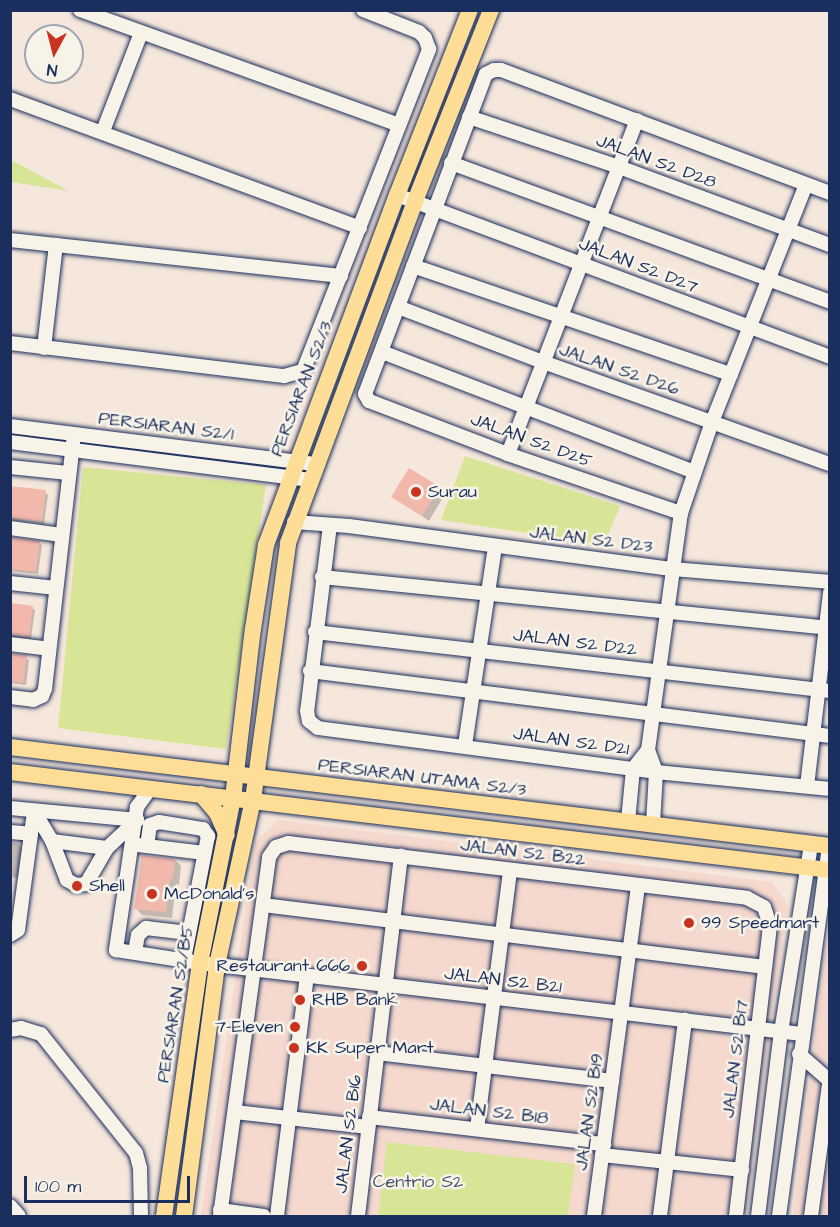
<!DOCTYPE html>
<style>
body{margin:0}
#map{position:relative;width:840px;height:1227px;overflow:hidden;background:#f6e7dc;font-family:"Architects Daughter",sans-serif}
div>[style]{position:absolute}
.built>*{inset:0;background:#f5d9ce}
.green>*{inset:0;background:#d8e597}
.shadow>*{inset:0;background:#0003}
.building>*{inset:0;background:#f2b8ac}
.roads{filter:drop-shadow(0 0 2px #1b2f5e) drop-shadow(0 0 2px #1b2f5e)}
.minor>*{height:14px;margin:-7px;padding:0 7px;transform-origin:7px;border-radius:7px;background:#f7f3e8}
.major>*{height:16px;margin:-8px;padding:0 8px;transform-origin:8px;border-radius:8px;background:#fedd96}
.dots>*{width:16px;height:16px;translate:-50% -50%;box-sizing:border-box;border:3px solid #f7f3e8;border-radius:50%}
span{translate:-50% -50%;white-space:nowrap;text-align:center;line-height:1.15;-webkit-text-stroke:5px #f7f3e8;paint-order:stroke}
.street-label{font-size:18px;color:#1b2f5e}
.poi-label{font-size:18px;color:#1b2f5e}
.left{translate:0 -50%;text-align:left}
.right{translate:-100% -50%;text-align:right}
.park-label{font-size:18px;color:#415369}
.frame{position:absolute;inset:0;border:12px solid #1b2f5e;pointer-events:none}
.north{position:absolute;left:24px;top:24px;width:60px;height:60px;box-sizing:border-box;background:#f7f3e8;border:2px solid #9fa5b1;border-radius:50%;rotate:187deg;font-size:16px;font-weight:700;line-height:24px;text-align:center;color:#1b2f5e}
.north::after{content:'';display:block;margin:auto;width:21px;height:27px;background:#c8321e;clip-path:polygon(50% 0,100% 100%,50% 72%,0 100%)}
.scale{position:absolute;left:24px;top:1176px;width:166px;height:27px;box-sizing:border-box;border:3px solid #1b2f5e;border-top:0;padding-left:8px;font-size:18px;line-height:21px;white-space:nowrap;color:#1b2f5e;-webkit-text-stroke:4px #f7f3e8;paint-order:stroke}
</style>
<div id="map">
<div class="built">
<i style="clip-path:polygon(279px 820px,772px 882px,788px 905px,745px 1216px,201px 1216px,255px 842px)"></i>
<i style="clip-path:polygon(829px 922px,829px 1216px,793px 1216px)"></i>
</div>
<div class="green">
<i style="clip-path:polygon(11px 160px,69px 191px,11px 182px)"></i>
<i style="clip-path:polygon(465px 456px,620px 506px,604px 545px,441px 520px)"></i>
<i style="clip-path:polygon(83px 467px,266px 485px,226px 749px,58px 728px)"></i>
<i style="clip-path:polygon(387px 1142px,575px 1164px,568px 1216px,378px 1216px)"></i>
</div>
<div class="shadow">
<i style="clip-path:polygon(10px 488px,45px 492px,48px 495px,44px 524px,10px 520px)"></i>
<i style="clip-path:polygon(439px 488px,445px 494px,429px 521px,393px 497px)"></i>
<i style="clip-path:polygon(10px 539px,39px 543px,42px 545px,38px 574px,10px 571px)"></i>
<i style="clip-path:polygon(10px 605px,32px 608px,35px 610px,31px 639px,10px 638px)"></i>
<i style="clip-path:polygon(10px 654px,29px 660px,26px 685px,10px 683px)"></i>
<i style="clip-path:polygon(10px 842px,17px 843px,22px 848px,18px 878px,10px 877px)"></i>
<i style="clip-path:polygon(175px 860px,181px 866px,179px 885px,176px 884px,172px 918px,142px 915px,136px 908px)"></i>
</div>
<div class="building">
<i style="clip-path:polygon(409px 468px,440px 487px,422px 516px,391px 497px)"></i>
<i style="clip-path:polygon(10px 486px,46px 490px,42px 522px,10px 518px)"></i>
<i style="clip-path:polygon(10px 537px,40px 541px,36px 572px,10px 569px)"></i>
<i style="clip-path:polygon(10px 603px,33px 606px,29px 637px,10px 635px)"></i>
<i style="clip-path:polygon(10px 653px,27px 655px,23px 683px,10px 681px)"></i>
<i style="clip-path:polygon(142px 855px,175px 859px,173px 879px,170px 879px,166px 912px,134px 909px)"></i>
</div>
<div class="roads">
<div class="minor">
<i style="left:80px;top:10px;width:339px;rotate:19.8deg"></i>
<i style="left:10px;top:99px;width:373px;rotate:20.2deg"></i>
<i style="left:469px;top:117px;width:158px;rotate:18.4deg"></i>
<i style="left:619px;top:167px;width:225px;rotate:20.3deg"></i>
<i style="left:103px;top:131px;width:105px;rotate:-68.8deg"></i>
<i style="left:451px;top:163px;width:404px;rotate:20.1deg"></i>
<i style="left:397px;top:195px;width:462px;rotate:20.5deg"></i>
<i style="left:10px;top:240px;width:333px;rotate:6.2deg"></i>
<i style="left:413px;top:266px;width:336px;rotate:18.8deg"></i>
<i style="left:398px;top:307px;width:155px;rotate:20.8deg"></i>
<i style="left:543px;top:362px;width:305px;rotate:19.6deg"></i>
<i style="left:10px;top:343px;width:276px;rotate:6.9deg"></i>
<i style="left:284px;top:376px;width:20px;rotate:-15deg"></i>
<i style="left:303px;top:371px;width:346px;rotate:-68.6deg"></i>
<i style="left:429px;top:49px;width:12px;rotate:-110deg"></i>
<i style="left:425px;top:38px;width:8px;rotate:-135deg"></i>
<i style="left:419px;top:32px;width:60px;rotate:-158.6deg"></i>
<i style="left:44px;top:348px;width:104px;rotate:-83.4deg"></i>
<i style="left:382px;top:352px;width:334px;rotate:21deg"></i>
<i style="left:10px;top:426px;width:309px;rotate:7.1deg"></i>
<i style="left:10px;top:442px;width:303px;rotate:7.2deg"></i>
<i style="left:508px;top:454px;width:358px;rotate:-68.9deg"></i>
<i style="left:10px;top:467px;width:58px;rotate:5.9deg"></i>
<i style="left:681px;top:513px;width:183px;rotate:-161.2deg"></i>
<i style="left:508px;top:454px;width:149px;rotate:-159.1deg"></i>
<i style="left:369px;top:401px;width:8px;rotate:-120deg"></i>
<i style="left:365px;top:394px;width:342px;rotate:-69.3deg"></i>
<i style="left:486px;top:74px;width:9px;rotate:-27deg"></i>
<i style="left:494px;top:70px;width:7px"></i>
<i style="left:501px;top:70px;width:351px;rotate:20.5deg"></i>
<i style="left:294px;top:522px;width:55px;rotate:4.2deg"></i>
<i style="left:349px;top:526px;width:327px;rotate:7.6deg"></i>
<i style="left:673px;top:569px;width:158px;rotate:4.7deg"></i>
<i style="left:330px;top:525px;width:187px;rotate:97deg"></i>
<i style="left:307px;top:711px;width:10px;rotate:79deg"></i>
<i style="left:309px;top:721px;width:11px;rotate:38deg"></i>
<i style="left:318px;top:728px;width:341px;rotate:7.4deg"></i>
<i style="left:656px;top:772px;width:175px;rotate:5.6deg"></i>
<i style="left:10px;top:528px;width:52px;rotate:7.7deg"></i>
<i style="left:322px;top:577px;width:511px;rotate:5.73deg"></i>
<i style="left:10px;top:583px;width:46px;rotate:6.2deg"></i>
<i style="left:315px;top:632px;width:518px;rotate:6.54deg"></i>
<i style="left:10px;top:644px;width:39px;rotate:7deg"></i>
<i style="left:310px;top:671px;width:524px;rotate:7.13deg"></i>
<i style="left:10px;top:697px;width:23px;rotate:7deg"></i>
<i style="left:33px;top:700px;width:10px;rotate:-24deg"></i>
<i style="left:42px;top:696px;width:8px;rotate:-67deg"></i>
<i style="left:45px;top:689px;width:249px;rotate:-83.5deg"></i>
<i style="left:465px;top:745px;width:201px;rotate:-81.4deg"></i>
<i style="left:807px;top:786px;width:195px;rotate:-83.2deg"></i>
<i style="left:150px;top:789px;width:22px;rotate:126deg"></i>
<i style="left:137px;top:807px;width:145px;rotate:98.4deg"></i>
<i style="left:116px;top:950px;width:85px;rotate:8.8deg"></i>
<i style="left:200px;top:963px;width:606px;rotate:6.73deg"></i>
<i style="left:10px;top:808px;width:128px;rotate:5.4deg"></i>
<i style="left:34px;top:811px;width:35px;rotate:59deg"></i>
<i style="left:52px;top:841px;width:42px;rotate:69deg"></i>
<i style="left:67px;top:880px;width:10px;rotate:29deg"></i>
<i style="left:76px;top:885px;width:10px;rotate:-6deg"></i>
<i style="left:86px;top:884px;width:42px;rotate:-59.7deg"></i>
<i style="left:107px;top:848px;width:41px;rotate:-43deg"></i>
<i style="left:628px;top:821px;width:52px;rotate:-84.5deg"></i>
<i style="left:633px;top:769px;width:24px;rotate:-52deg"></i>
<i style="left:653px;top:824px;width:52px;rotate:-86.7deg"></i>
<i style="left:656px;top:772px;width:23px;rotate:-110deg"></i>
<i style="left:648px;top:750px;width:239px;rotate:-82.1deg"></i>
<i style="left:681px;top:513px;width:96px;rotate:-71.2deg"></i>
<i style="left:712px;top:422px;width:255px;rotate:-68.4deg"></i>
<i style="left:10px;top:832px;width:21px;rotate:5deg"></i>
<i style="left:52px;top:841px;width:55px;rotate:7.3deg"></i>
<i style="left:138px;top:845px;width:67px;rotate:6.8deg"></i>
<i style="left:147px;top:846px;width:21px;rotate:-82deg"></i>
<i style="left:150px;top:825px;width:9px;rotate:-18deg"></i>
<i style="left:159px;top:822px;width:45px;rotate:9deg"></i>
<i style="left:203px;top:829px;width:9px;rotate:54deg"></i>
<i style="left:208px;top:836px;width:125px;rotate:101deg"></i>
<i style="left:263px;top:905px;width:506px;rotate:7.04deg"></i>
<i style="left:10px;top:935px;width:9px;rotate:-32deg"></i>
<i style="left:18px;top:930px;width:120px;rotate:-82.3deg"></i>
<i style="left:135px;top:952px;width:17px;rotate:-80deg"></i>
<i style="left:138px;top:935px;width:11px;rotate:-41deg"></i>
<i style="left:146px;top:928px;width:42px;rotate:6.8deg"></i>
<i style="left:10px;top:1030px;width:11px;rotate:-10deg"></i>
<i style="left:21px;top:1028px;width:21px;rotate:17deg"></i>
<i style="left:41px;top:1034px;width:152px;rotate:51.4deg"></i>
<i style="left:136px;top:1153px;width:16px;rotate:75deg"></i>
<i style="left:140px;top:1168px;width:48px;rotate:88.8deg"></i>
<i style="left:377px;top:1053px;width:237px;rotate:6.8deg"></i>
<i style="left:799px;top:1054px;width:38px;rotate:41deg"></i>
<i style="left:235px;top:1112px;width:134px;rotate:6.4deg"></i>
<i style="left:369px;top:1117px;width:237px;rotate:6.6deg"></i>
<i style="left:477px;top:1129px;width:260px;rotate:-82.7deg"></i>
<i style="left:602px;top:1155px;width:141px;rotate:6.1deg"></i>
<i style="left:10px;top:1206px;width:13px;rotate:48deg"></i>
<i style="left:220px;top:1210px;width:44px;rotate:7.8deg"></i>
<i style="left:220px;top:1216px;width:362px;rotate:-82.2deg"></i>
<i style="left:269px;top:857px;width:12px;rotate:-55deg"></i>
<i style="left:276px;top:847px;width:13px;rotate:-18deg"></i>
<i style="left:288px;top:843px;width:462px;rotate:6.8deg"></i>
<i style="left:747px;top:898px;width:19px;rotate:28deg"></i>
<i style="left:764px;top:907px;width:20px;rotate:72deg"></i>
<i style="left:770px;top:926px;width:292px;rotate:96.7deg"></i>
<i style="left:277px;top:1216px;width:242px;rotate:-82.9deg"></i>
<i style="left:358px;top:1216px;width:363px;rotate:-83.2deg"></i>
<i style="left:594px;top:1216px;width:334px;rotate:-82.4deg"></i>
<i style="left:660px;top:1216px;width:198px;rotate:-82.7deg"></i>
<i style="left:758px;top:1216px;width:185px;rotate:-82.9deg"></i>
<i style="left:781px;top:1032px;width:190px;rotate:-80.9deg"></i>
<i style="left:779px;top:1216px;width:373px;rotate:-82.3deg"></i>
<i style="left:811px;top:1216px;width:139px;rotate:-82.2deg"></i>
</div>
<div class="major">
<i style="left:10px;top:747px;width:826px;rotate:6.88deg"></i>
<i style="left:10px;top:772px;width:826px;rotate:6.82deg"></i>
<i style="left:201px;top:794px;width:25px;rotate:50deg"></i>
<i style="left:217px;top:813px;width:24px;rotate:66deg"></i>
<i style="left:164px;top:1216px;width:256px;rotate:-81.9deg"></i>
<i style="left:200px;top:963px;width:168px;rotate:-78.7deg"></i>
<i style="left:233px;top:798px;width:170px;rotate:-83.3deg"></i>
<i style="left:253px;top:629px;width:85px;rotate:-81.2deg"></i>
<i style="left:266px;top:545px;width:374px;rotate:-69.5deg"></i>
<i style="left:397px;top:195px;width:199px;rotate:-68.5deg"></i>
<i style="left:184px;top:1216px;width:253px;rotate:-82.5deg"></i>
<i style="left:217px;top:965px;width:169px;rotate:-77.7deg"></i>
<i style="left:253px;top:800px;width:259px;rotate:-82.2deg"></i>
<i style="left:288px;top:543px;width:365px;rotate:-69.6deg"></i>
<i style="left:415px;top:201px;width:206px;rotate:-68.3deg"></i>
</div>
</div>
<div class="dots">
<i style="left:416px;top:492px;background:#c8321e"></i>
<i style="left:77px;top:886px;background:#c8321e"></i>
<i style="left:152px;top:894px;background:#c8321e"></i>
<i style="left:689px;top:923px;background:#c8321e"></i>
<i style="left:362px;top:966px;background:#c8321e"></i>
<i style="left:300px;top:1000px;background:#c8321e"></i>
<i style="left:295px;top:1027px;background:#c8321e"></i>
<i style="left:294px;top:1048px;background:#c8321e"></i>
</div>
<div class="street-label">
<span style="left:656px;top:162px;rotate:20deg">JALAN S2 D28</span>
<span style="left:638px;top:266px;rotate:21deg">JALAN S2 D27</span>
<span style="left:619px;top:370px;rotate:19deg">JALAN S2 D26</span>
<span style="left:302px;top:389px;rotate:-69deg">PERSIARAN S2/3</span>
<span style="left:166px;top:427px;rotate:7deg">PERSIARAN S2/1</span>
<span style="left:531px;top:441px;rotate:20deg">JALAN S2 D25</span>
<span style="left:591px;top:540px;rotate:7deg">JALAN S2 D23</span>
<span style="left:575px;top:643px;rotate:7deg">JALAN S2 D22</span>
<span style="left:571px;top:742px;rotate:8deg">JALAN S2 D21</span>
<span style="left:422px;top:778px;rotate:7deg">PERSIARAN UTAMA S2/3</span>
<span style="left:523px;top:853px;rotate:7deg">JALAN S2 B22</span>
<span style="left:503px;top:981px;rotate:7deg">JALAN S2 B21</span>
<span style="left:176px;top:1004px;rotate:-81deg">PERSIARAN S2/B5</span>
<span style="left:736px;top:1059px;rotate:-83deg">JALAN S2 B17</span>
<span style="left:489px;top:1112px;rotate:7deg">JALAN S2 B18</span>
<span style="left:590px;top:1112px;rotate:-82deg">JALAN S2 B19</span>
<span style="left:349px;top:1134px;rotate:-83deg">JALAN S2 B16</span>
</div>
<div class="poi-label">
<span class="left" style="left:428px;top:492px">Surau</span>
<span class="left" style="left:89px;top:886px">Shell</span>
<span class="left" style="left:164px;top:894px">McDonald's</span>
<span class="left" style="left:701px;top:923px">99 Speedmart</span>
<span class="right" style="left:350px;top:966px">Restaurant 666</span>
<span class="left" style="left:312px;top:1000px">RHB Bank</span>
<span class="right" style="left:283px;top:1027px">7-Eleven</span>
<span class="left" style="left:306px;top:1048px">KK Super Mart</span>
</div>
<div class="park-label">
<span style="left:418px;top:1182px">Centrio S2</span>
</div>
<div class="frame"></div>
<div class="north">N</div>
<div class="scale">100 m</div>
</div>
